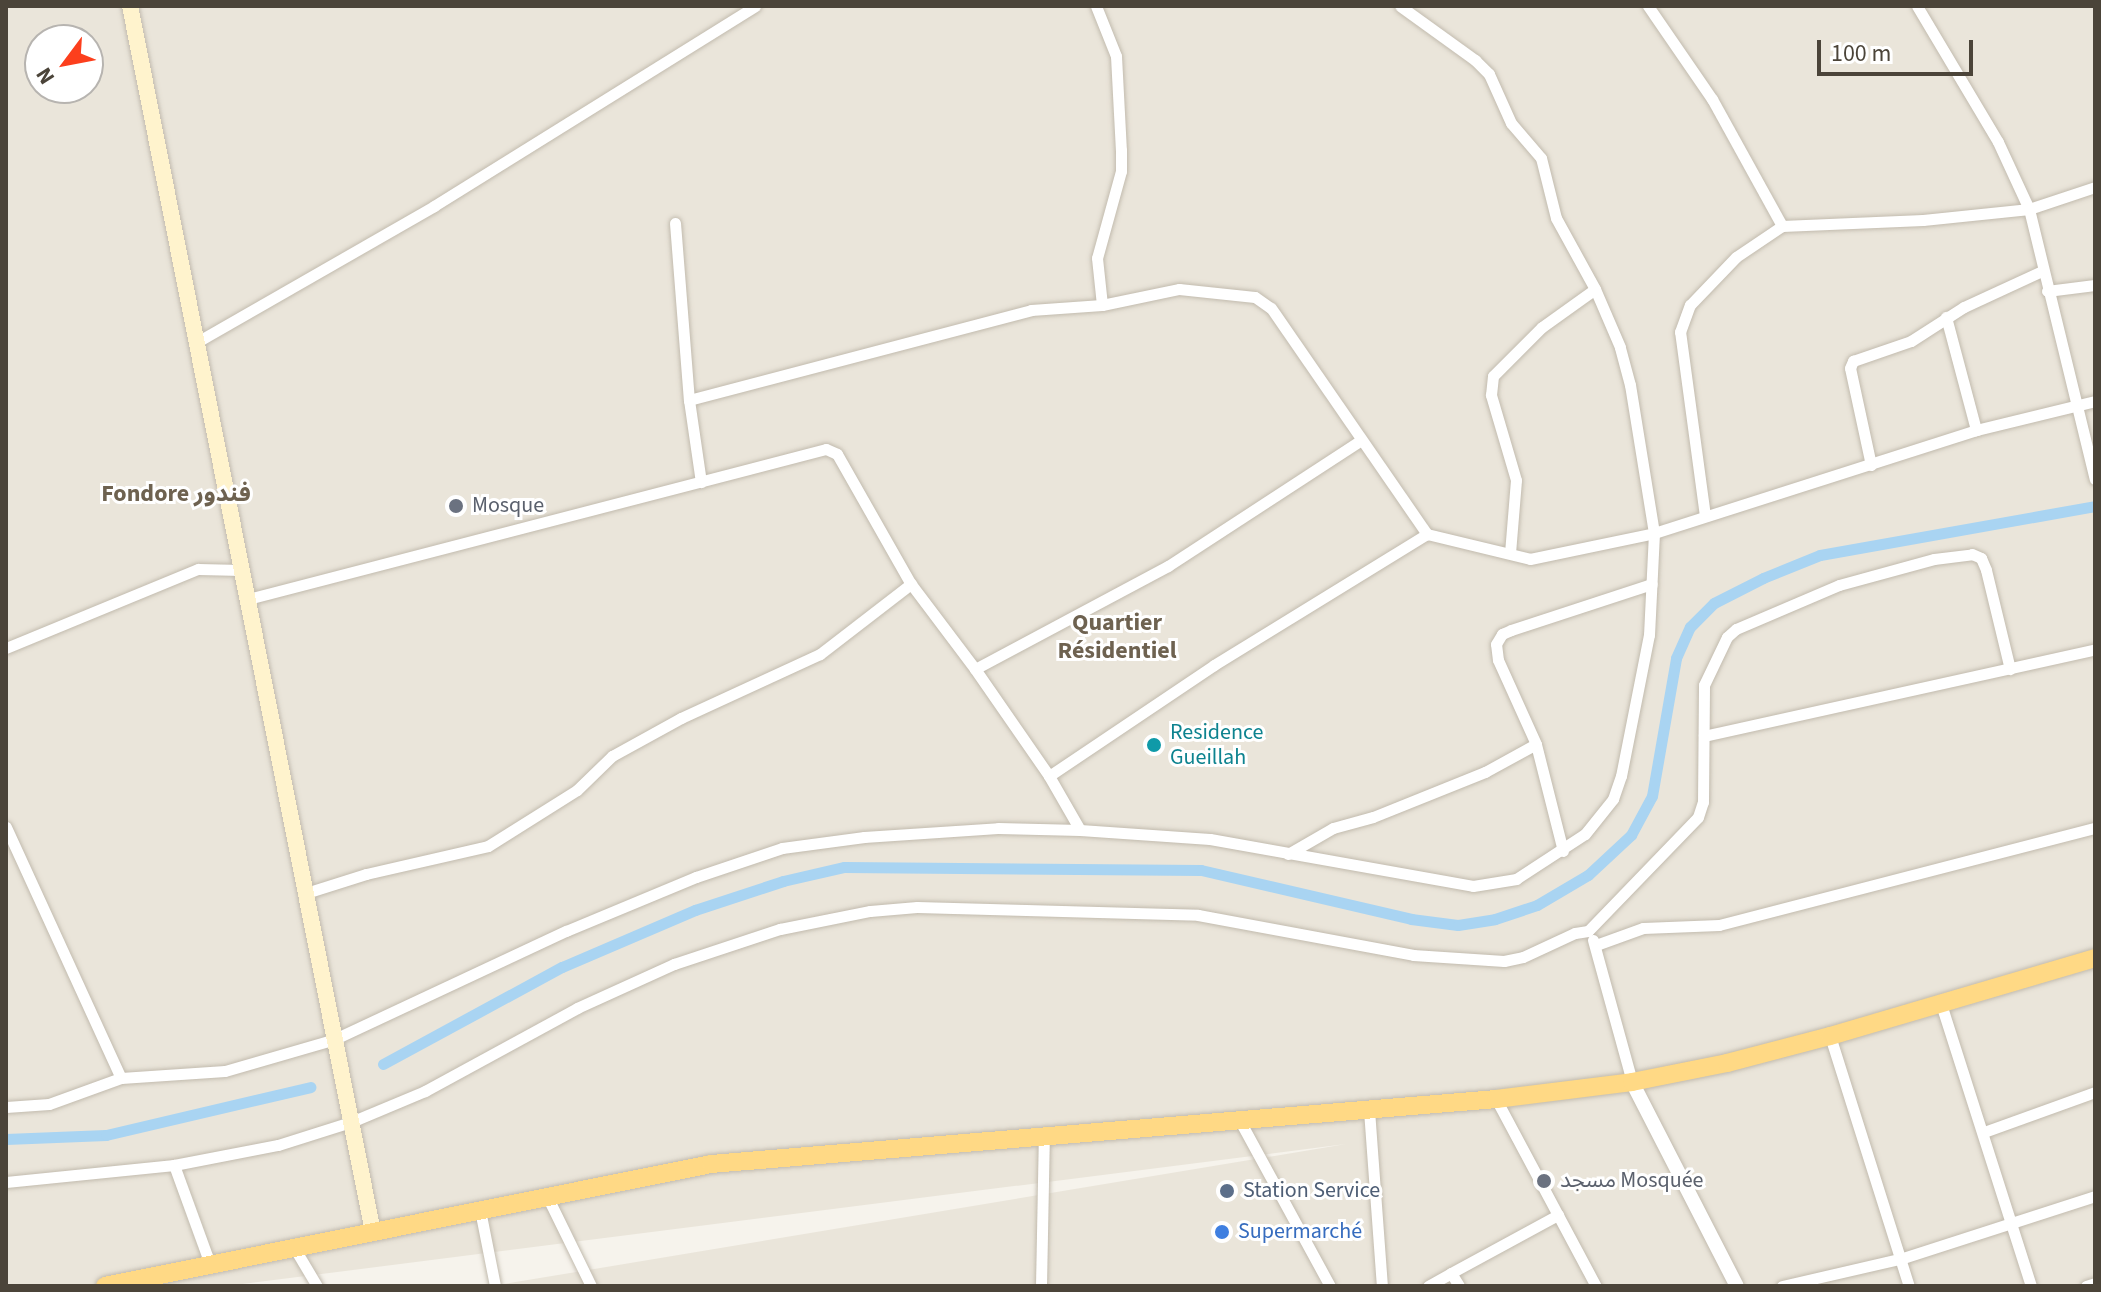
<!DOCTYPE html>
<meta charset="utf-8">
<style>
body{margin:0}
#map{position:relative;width:2101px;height:1292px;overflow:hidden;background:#f6f3ec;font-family:"Source Sans 3","Noto Sans Arabic",sans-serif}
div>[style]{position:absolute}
.residential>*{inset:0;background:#eae5da}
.canal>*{height:11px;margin:-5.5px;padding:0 5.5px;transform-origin:5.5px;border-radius:5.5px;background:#a9d4f2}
.roads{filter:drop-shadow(0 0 2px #c2bbae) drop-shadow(0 0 2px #c2bbae)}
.minor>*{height:11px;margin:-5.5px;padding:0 5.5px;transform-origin:5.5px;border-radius:5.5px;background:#fff}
.tertiary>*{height:14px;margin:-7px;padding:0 7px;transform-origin:7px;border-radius:7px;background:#fff}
.secondary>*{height:16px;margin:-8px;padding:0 8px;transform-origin:8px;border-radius:8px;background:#fff3cd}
.trunk>*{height:18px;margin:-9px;padding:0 9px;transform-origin:9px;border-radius:9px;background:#ffd985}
.dots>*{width:22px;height:22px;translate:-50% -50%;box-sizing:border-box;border:4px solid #fff;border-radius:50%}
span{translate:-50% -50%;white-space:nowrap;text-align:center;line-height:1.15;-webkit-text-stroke:6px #fff;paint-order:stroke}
.worship-label{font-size:22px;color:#5b616d}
.left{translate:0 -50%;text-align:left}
.culture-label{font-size:22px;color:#0d838f}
.service-label{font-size:22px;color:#4e5e75}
.shop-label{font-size:22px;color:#366cbe}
.neighbourhood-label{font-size:24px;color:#6e6250;font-weight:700}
.frame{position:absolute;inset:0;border:8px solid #4b4439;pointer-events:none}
.north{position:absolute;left:24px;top:24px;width:80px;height:80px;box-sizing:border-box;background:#fff;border:2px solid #b7b4b0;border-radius:50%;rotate:238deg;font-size:22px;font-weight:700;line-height:32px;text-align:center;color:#4b4439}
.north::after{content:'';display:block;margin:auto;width:28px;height:36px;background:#fc3f1d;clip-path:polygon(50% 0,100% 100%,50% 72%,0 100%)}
.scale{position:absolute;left:1817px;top:40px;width:156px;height:36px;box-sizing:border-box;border:4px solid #4b4439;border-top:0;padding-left:10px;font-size:24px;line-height:28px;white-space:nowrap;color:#4b4439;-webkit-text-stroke:6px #fff;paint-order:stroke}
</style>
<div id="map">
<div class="residential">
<i style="clip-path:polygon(evenodd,6px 6px,2095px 6px,2095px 1286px,492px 1286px,1346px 1144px,227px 1286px,6px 1286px,6px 6px,40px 40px,88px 40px,88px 88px,40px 88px,40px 40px)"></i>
</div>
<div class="canal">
<i style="left:383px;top:1064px;width:204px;rotate:-28.5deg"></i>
<i style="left:562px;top:967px;width:145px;rotate:-23.2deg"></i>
<i style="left:695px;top:910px;width:93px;rotate:-18.2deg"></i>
<i style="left:783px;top:881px;width:63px;rotate:-12.9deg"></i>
<i style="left:844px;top:867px;width:357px;rotate:0.5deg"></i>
<i style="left:1201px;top:870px;width:216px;rotate:13.1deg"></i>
<i style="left:1411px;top:919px;width:47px;rotate:7.3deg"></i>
<i style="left:1458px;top:925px;width:37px;rotate:-9deg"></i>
<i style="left:1495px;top:919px;width:44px;rotate:-18.4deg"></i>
<i style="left:1537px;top:905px;width:59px;rotate:-30.5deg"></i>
<i style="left:1588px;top:875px;width:59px;rotate:-42.9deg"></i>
<i style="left:1631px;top:835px;width:44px;rotate:-61.7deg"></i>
<i style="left:1652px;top:796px;width:140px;rotate:-80.1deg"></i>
<i style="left:1676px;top:658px;width:34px;rotate:-66deg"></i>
<i style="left:1690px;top:627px;width:34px;rotate:-45deg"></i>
<i style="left:1714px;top:603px;width:55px;rotate:-27deg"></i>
<i style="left:1763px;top:578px;width:61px;rotate:-22deg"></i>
<i style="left:1820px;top:555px;width:279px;rotate:-10.1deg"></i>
<i style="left:6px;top:1139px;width:100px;rotate:-2.3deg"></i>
<i style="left:106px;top:1135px;width:210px;rotate:-13.2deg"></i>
</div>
<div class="roads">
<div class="minor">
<i style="left:1096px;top:6px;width:54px;rotate:68.2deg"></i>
<i style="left:1116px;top:56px;width:94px;rotate:87deg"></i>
<i style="left:1121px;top:150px;width:21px;rotate:90deg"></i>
<i style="left:1121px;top:171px;width:90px;rotate:105.4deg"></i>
<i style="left:1097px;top:258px;width:47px;rotate:83.9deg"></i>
<i style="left:1648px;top:6px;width:113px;rotate:55.5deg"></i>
<i style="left:1712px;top:99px;width:145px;rotate:61.1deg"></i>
<i style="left:1917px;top:6px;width:158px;rotate:59.2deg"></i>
<i style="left:1998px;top:142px;width:74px;rotate:65.2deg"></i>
<i style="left:2029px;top:209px;width:278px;rotate:76.3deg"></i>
<i style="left:675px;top:223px;width:178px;rotate:85.5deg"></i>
<i style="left:689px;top:400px;width:83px;rotate:81.7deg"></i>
<i style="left:2047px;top:291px;width:48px;rotate:-7.1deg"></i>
<i style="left:1946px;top:317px;width:117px;rotate:75.1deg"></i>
<i style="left:197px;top:342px;width:273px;rotate:-29.8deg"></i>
<i style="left:434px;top:206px;width:378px;rotate:-31.9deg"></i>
<i style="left:689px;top:400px;width:354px;rotate:-14.7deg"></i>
<i style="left:1031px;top:310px;width:71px;rotate:-4deg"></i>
<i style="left:1102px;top:305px;width:79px;rotate:-11.7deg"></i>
<i style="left:1179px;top:289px;width:76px;rotate:6deg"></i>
<i style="left:1255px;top:297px;width:19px;rotate:35deg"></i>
<i style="left:1271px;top:308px;width:275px;rotate:55.4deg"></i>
<i style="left:1427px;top:534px;width:106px;rotate:13.6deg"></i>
<i style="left:1530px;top:559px;width:127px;rotate:-11.8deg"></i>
<i style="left:1654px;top:533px;width:338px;rotate:-17.7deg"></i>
<i style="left:1976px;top:430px;width:122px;rotate:-13.7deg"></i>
<i style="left:1871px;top:465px;width:99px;rotate:-102.2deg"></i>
<i style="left:1850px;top:368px;width:8px;rotate:-67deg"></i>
<i style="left:1853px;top:361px;width:61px;rotate:-19deg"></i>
<i style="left:1911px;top:341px;width:63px;rotate:-32.7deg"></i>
<i style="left:1964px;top:307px;width:86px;rotate:-24.8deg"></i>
<i style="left:1705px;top:516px;width:186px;rotate:-97.7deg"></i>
<i style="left:1680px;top:332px;width:29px;rotate:-70deg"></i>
<i style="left:1690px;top:305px;width:66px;rotate:-46.2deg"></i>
<i style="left:1736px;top:257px;width:55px;rotate:-34deg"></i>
<i style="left:1782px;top:226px;width:141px;rotate:-2.4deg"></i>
<i style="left:1923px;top:220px;width:107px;rotate:-5.9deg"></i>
<i style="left:2029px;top:209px;width:70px;rotate:-18.4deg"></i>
<i style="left:1510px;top:553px;width:73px;rotate:-85.3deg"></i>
<i style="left:1516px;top:480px;width:89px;rotate:-106.4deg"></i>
<i style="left:1491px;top:395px;width:19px;rotate:-84deg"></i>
<i style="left:1493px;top:376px;width:69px;rotate:-45deg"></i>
<i style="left:1542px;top:327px;width:65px;rotate:-35.6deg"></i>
<i style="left:248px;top:599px;width:597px;rotate:-14.55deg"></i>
<i style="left:826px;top:449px;width:12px;rotate:24deg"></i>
<i style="left:837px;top:454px;width:150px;rotate:60.4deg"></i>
<i style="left:911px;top:584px;width:106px;rotate:53deg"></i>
<i style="left:975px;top:669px;width:219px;rotate:-28.1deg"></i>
<i style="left:1168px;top:566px;width:230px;rotate:-33.1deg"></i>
<i style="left:6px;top:648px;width:208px;rotate:-22.4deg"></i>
<i style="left:198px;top:569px;width:44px;rotate:1.3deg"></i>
<i style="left:975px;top:669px;width:130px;rotate:55.3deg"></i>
<i style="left:1049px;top:776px;width:62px;rotate:60.1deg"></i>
<i style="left:1704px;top:736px;width:401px;rotate:-12.5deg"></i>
<i style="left:1049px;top:776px;width:199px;rotate:-33.9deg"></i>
<i style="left:1214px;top:665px;width:250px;rotate:-31.6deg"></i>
<i style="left:6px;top:827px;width:276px;rotate:65.4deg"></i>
<i style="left:1563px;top:851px;width:110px;rotate:-104.2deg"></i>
<i style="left:1536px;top:744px;width:92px;rotate:-114.3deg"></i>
<i style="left:1498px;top:660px;width:16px;rotate:-97deg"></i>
<i style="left:1496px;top:644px;width:12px;rotate:-59deg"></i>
<i style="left:1502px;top:634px;width:10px;rotate:-24deg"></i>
<i style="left:1511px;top:630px;width:148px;rotate:-18.1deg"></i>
<i style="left:1288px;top:854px;width:52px;rotate:-30deg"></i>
<i style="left:1333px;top:828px;width:41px;rotate:-15.4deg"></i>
<i style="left:1373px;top:817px;width:121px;rotate:-21.9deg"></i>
<i style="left:1485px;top:772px;width:58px;rotate:-28.8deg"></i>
<i style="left:306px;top:893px;width:63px;rotate:-17.6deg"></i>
<i style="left:366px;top:874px;width:125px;rotate:-12.9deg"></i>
<i style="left:488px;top:846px;width:105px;rotate:-32.2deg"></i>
<i style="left:577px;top:790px;width:49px;rotate:-44.2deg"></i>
<i style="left:612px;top:756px;width:79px;rotate:-28.8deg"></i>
<i style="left:681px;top:718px;width:153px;rotate:-24.7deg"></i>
<i style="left:820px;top:654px;width:115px;rotate:-37.6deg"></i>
<i style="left:1593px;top:940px;width:147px;rotate:74.6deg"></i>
<i style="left:1596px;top:945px;width:50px;rotate:-19.9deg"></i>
<i style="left:1643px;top:928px;width:76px;rotate:-2.3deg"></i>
<i style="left:1719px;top:925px;width:388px;rotate:-14.5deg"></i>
<i style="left:1941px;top:1004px;width:296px;rotate:72.3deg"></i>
<i style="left:1830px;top:1036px;width:262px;rotate:72.5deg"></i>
<i style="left:1496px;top:1099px;width:212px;rotate:61.9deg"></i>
<i style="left:6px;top:1107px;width:43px;rotate:-4deg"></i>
<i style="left:49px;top:1104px;width:77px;rotate:-19.9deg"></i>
<i style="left:121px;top:1078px;width:104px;rotate:-3.9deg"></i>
<i style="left:225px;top:1071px;width:115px;rotate:-16.2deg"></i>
<i style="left:335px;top:1039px;width:255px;rotate:-25.1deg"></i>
<i style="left:566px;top:931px;width:141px;rotate:-22.6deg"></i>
<i style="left:696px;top:877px;width:91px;rotate:-18.6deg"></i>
<i style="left:782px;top:848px;width:83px;rotate:-7.6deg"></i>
<i style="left:864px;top:837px;width:134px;rotate:-3.8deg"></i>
<i style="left:998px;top:828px;width:82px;rotate:1.4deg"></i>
<i style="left:1080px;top:830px;width:130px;rotate:4deg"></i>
<i style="left:1210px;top:839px;width:267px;rotate:10.1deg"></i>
<i style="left:1473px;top:886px;width:44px;rotate:-9.2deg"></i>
<i style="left:1516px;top:879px;width:82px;rotate:-33.1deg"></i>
<i style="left:1585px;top:834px;width:45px;rotate:-51.3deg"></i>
<i style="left:1613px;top:799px;width:24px;rotate:-71deg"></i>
<i style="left:1621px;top:776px;width:144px;rotate:-78.8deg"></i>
<i style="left:1649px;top:635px;width:102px;rotate:-87.2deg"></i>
<i style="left:1654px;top:533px;width:150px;rotate:-99.2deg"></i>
<i style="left:1630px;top:385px;width:39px;rotate:-105deg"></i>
<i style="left:1620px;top:347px;width:63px;rotate:-113.3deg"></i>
<i style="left:1595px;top:289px;width:81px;rotate:-118.8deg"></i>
<i style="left:1556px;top:218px;width:62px;rotate:-104deg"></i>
<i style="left:1541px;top:158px;width:46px;rotate:-130.6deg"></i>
<i style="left:1511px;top:123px;width:54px;rotate:-114.2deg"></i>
<i style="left:1489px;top:74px;width:20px;rotate:-135deg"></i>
<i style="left:1475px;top:60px;width:92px;rotate:-144.2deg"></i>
<i style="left:1369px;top:1110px;width:176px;rotate:85.8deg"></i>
<i style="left:1240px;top:1121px;width:188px;rotate:61.4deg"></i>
<i style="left:1984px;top:1132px;width:118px;rotate:-19.8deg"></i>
<i style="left:174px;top:1165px;width:105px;rotate:70deg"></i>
<i style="left:6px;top:1182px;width:169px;rotate:-5.8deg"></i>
<i style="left:174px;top:1165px;width:106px;rotate:-10.9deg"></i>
<i style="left:278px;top:1145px;width:77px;rotate:-17.5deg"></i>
<i style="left:351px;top:1122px;width:80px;rotate:-22.7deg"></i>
<i style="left:425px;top:1091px;width:173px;rotate:-28.6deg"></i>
<i style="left:577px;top:1008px;width:107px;rotate:-24.4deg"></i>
<i style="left:674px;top:964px;width:112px;rotate:-18.3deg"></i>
<i style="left:780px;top:929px;width:92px;rotate:-11.3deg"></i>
<i style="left:870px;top:911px;width:47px;rotate:-4.9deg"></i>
<i style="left:917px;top:907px;width:281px;rotate:1.6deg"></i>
<i style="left:1198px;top:915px;width:219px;rotate:10.5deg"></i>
<i style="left:1413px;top:955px;width:91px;rotate:3.8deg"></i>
<i style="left:1504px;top:961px;width:19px;rotate:-12deg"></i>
<i style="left:1523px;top:957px;width:57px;rotate:-24.8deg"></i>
<i style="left:1575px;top:933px;width:13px;rotate:-9deg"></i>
<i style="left:1588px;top:931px;width:158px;rotate:-46deg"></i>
<i style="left:1698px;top:817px;width:16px;rotate:-72deg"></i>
<i style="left:1703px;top:802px;width:117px;rotate:-89.5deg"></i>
<i style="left:1704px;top:685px;width:53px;rotate:-64.4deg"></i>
<i style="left:1727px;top:637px;width:12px;rotate:-42deg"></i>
<i style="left:1736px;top:629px;width:112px;rotate:-23.1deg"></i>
<i style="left:1839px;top:585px;width:98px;rotate:-15.3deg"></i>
<i style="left:1934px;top:559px;width:38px;rotate:-7deg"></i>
<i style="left:1972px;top:554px;width:10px;rotate:24deg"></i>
<i style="left:1981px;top:558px;width:13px;rotate:67deg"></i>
<i style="left:1986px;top:570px;width:102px;rotate:76.4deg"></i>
<i style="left:547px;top:1196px;width:100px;rotate:63.9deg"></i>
<i style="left:480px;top:1210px;width:77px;rotate:78.8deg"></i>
<i style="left:295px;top:1249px;width:43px;rotate:59.3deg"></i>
<i style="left:1451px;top:1273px;width:122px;rotate:-28.5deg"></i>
<i style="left:1041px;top:1286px;width:150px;rotate:-88.9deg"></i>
<i style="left:1428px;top:1286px;width:26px;rotate:-29deg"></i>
<i style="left:1451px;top:1273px;width:15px;rotate:58deg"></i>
<i style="left:1782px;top:1286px;width:124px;rotate:-13deg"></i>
<i style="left:1903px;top:1258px;width:202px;rotate:-17.9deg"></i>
<i style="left:2086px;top:1286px;width:9px;rotate:-18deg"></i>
</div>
<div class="tertiary">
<i style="left:1632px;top:1082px;width:229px;rotate:62.8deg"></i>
</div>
<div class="secondary">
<i style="left:130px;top:6px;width:1250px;rotate:78.79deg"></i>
</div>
<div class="trunk">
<i style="left:105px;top:1286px;width:618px;rotate:-11.38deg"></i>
<i style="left:711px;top:1164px;width:788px;rotate:-4.73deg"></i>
<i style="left:1496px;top:1099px;width:137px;rotate:-7.1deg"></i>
<i style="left:1632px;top:1082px;width:97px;rotate:-11.3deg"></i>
<i style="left:1727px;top:1063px;width:106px;rotate:-14.7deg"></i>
<i style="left:1830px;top:1036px;width:276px;rotate:-16.4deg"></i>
</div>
</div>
<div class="dots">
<i style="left:456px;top:506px;background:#6b7280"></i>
<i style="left:1154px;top:745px;background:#0f9aa8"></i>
<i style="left:1544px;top:1181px;background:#6b7280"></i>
<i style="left:1227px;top:1191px;background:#5c6f8a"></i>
<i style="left:1222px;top:1232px;background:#3f7fe0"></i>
</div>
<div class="worship-label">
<span class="left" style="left:472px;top:506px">Mosque</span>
<span class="left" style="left:1560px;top:1181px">مسجد Mosquée</span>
</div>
<div class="culture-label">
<span class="left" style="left:1170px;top:745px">Residence<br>Gueillah</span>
</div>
<div class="service-label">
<span class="left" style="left:1243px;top:1191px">Station Service</span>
</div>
<div class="shop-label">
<span class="left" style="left:1238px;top:1232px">Supermarché</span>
</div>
<div class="neighbourhood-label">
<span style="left:176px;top:494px">Fondore فندور</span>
<span style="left:1117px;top:637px">Quartier<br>Résidentiel</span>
</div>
<div class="frame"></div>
<div class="north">N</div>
<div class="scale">100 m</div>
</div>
